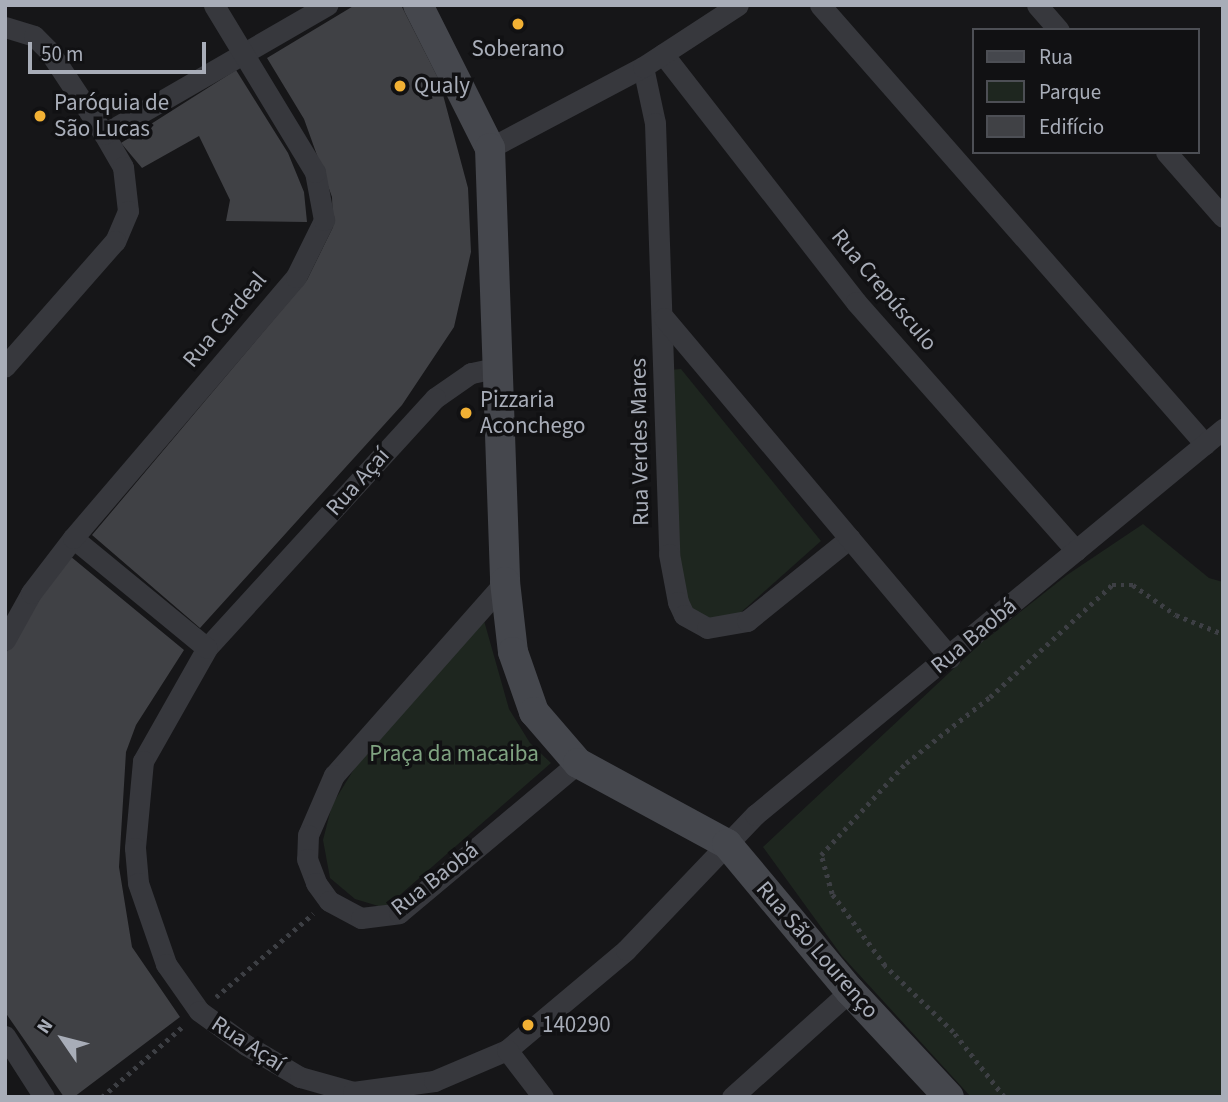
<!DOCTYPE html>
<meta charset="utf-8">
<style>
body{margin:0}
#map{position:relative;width:1228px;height:1102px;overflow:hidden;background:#161618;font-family:"Source Sans 3",sans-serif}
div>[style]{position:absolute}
.green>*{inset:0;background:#1e261f}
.building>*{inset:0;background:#404145}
.path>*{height:4.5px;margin-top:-2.25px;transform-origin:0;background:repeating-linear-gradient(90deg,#3d3f44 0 3.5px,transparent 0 8.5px)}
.street>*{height:21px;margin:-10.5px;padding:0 10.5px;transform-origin:10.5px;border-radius:10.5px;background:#37383d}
.secondary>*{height:30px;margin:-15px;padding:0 15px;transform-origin:15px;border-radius:15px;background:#45474d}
.dots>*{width:19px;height:19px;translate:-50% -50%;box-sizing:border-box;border:4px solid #111113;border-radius:50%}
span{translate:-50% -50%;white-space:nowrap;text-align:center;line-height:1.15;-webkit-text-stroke:7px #111113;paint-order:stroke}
.poi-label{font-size:23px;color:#a8adb8}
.left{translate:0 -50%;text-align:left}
.street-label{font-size:23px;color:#a8adb8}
.park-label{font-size:23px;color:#7fa381}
.frame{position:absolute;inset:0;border:7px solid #a8adb8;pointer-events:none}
.legend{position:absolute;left:972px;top:28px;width:228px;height:126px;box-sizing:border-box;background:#111113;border:2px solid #4d4f55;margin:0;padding:9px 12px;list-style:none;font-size:21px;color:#a8adb8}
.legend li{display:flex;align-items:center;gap:14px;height:35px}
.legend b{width:35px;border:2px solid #4d4f55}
.north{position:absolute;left:28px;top:1004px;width:70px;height:70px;-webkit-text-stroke:5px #111113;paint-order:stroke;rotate:305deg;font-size:19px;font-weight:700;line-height:28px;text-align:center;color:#a8adb8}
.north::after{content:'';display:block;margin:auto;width:24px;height:32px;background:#a8adb8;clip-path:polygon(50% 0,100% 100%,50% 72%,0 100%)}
.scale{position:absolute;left:28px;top:42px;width:178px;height:32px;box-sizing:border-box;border:4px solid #a8adb8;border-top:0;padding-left:9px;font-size:21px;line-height:24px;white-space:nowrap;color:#a8adb8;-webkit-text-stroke:5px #111113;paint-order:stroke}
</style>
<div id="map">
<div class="green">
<i style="clip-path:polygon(681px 369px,821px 541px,738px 615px,707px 623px,689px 616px,680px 586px,670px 370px)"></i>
<i style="clip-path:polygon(1143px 524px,1209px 578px,1223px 582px,1223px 1097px,971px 1097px,842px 956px,763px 847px,981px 643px,1067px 575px)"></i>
<i style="clip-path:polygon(483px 617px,509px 709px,530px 743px,551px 763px,385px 908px,355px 899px,330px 878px,323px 840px,332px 805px,362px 756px)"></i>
</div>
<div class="building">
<i style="clip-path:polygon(355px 5px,401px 5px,439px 80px,468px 188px,471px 252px,454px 327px,402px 405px,200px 628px,92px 535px,307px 280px,333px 227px,332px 197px,304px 119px,267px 58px)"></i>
<i style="clip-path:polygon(236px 70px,288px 153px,304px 192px,307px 222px,226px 221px,230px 200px,199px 136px,142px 168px,121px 143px)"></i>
<i style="clip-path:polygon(70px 556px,184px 650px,136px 725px,126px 752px,119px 867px,132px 947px,180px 1017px,74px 1097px,64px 1097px,5px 1012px,5px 655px,40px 591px)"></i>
</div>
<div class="path">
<i style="left:216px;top:997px;width:128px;rotate:-40.6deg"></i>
<i style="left:102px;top:1097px;width:108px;rotate:-41.2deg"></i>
<i style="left:1004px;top:1097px;width:83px;rotate:-128.1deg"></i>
<i style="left:953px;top:1032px;width:95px;rotate:-135.9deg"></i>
<i style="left:885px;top:966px;width:89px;rotate:-126.4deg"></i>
<i style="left:832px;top:894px;width:41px;rotate:-105.8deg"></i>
<i style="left:821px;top:855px;width:125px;rotate:-47.3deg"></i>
<i style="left:906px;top:763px;width:107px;rotate:-38.2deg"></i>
<i style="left:990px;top:697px;width:166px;rotate:-42.6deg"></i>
<i style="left:1112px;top:585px;width:21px"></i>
<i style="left:1133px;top:585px;width:52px;rotate:34.9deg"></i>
<i style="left:1176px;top:615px;width:51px;rotate:22deg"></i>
</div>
<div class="street">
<i style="left:820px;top:5px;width:584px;rotate:48.75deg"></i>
<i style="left:1037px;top:5px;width:33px;rotate:49deg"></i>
<i style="left:5px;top:27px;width:30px;rotate:17deg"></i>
<i style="left:34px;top:36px;width:21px;rotate:45deg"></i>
<i style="left:49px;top:51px;width:100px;rotate:56.5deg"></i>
<i style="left:104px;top:134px;width:38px;rotate:60deg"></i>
<i style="left:123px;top:167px;width:44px;rotate:83.5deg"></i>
<i style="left:128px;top:211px;width:33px;rotate:113deg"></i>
<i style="left:115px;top:241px;width:167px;rotate:131.3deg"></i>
<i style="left:663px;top:54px;width:314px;rotate:52.1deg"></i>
<i style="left:856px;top:302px;width:332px;rotate:48.5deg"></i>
<i style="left:643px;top:67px;width:57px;rotate:77.9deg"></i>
<i style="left:655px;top:123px;width:431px;rotate:88.1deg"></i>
<i style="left:669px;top:554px;width:49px;rotate:79.4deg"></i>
<i style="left:678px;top:602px;width:14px;rotate:65deg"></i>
<i style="left:684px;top:615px;width:26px;rotate:29deg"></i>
<i style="left:707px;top:628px;width:41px;rotate:-9.9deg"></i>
<i style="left:747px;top:621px;width:132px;rotate:-38.9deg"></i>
<i style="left:104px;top:134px;width:258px;rotate:-30deg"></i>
<i style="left:490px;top:148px;width:173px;rotate:-27.9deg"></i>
<i style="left:643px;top:67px;width:113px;rotate:-33.1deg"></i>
<i style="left:1166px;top:152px;width:86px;rotate:48.8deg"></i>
<i style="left:664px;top:318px;width:444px;rotate:49.9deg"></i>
<i style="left:495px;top:368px;width:25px;rotate:168deg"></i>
<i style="left:471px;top:373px;width:44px;rotate:145.2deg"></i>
<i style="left:435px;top:398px;width:338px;rotate:132.4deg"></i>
<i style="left:207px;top:648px;width:130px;rotate:119.5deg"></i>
<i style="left:143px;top:761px;width:87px;rotate:95.3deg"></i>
<i style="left:135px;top:848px;width:35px;rotate:85deg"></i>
<i style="left:138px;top:883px;width:86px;rotate:70.9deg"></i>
<i style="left:166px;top:964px;width:57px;rotate:54.9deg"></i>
<i style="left:199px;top:1011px;width:58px;rotate:35.9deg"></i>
<i style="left:246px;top:1045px;width:63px;rotate:30.7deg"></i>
<i style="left:300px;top:1077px;width:55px;rotate:15.8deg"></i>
<i style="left:353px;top:1092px;width:82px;rotate:-7.7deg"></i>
<i style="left:434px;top:1081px;width:79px;rotate:-23deg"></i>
<i style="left:507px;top:1050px;width:155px;rotate:-40deg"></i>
<i style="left:626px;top:950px;width:187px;rotate:-46.3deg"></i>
<i style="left:755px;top:815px;width:607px;rotate:-39.52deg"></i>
<i style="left:73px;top:538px;width:173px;rotate:39.4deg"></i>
<i style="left:505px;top:582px;width:258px;rotate:131.5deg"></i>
<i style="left:334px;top:775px;width:65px;rotate:113.4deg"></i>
<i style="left:308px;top:835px;width:24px;rotate:92deg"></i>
<i style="left:307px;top:859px;width:26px;rotate:69deg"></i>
<i style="left:316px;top:883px;width:22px;rotate:54deg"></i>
<i style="left:329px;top:901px;width:36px;rotate:28deg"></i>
<i style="left:361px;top:918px;width:38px;rotate:-7deg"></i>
<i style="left:399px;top:913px;width:234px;rotate:-40deg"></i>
<i style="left:5px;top:640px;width:54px;rotate:-61deg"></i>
<i style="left:31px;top:593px;width:69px;rotate:-52.6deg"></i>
<i style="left:73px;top:538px;width:343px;rotate:-49.5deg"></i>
<i style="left:296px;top:277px;width:64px;rotate:-63.8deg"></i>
<i style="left:324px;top:220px;width:49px;rotate:-100.6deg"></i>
<i style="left:315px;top:172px;width:195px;rotate:-121.2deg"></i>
<i style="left:5px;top:1036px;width:72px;rotate:57.4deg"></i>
<i style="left:507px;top:1050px;width:59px;rotate:52.5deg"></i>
<i style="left:732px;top:1097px;width:159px;rotate:-41.9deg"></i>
</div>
<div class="secondary">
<i style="left:418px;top:5px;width:160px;rotate:63.3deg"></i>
<i style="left:490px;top:148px;width:434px;rotate:88deg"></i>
<i style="left:505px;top:582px;width:70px;rotate:83.5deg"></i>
<i style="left:513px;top:652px;width:64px;rotate:70.7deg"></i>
<i style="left:534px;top:712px;width:67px;rotate:49.2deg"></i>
<i style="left:578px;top:763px;width:170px;rotate:28.5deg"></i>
<i style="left:727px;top:844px;width:192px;rotate:50.1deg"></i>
<i style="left:850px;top:991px;width:145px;rotate:47deg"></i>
</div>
<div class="dots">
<i style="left:518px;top:24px;background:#f2b134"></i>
<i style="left:400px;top:86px;background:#f2b134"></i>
<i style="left:40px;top:116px;background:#f2b134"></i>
<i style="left:466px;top:413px;background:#f2b134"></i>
<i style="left:528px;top:1025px;background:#f2b134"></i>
</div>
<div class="poi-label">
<span style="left:518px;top:49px">Soberano</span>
<span class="left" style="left:414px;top:86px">Qualy</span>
<span class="left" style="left:54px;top:116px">Paróquia de<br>São Lucas</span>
<span class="left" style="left:480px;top:413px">Pizzaria<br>Aconchego</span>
<span class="left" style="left:542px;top:1025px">140290</span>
</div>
<div class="street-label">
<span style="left:884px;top:290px;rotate:50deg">Rua Crepúsculo</span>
<span style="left:225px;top:320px;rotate:-50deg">Rua Cardeal</span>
<span style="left:640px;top:442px;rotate:-91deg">Rua Verdes Mares</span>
<span style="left:358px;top:482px;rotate:-48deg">Rua Açaí</span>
<span style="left:974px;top:636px;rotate:-40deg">Rua Baobá</span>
<span style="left:435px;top:879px;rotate:-38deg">Rua Baobá</span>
<span style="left:817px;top:950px;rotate:49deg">Rua São Lourenço</span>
<span style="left:248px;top:1044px;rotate:33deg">Rua Açaí</span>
</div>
<div class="park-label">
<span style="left:454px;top:754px">Praça da macaiba</span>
</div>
<div class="frame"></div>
<ul class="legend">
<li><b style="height:9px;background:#45474d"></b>Rua</li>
<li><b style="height:19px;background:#1e261f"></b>Parque</li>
<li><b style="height:19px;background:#404145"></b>Edifício</li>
</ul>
<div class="north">N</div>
<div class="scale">50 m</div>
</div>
